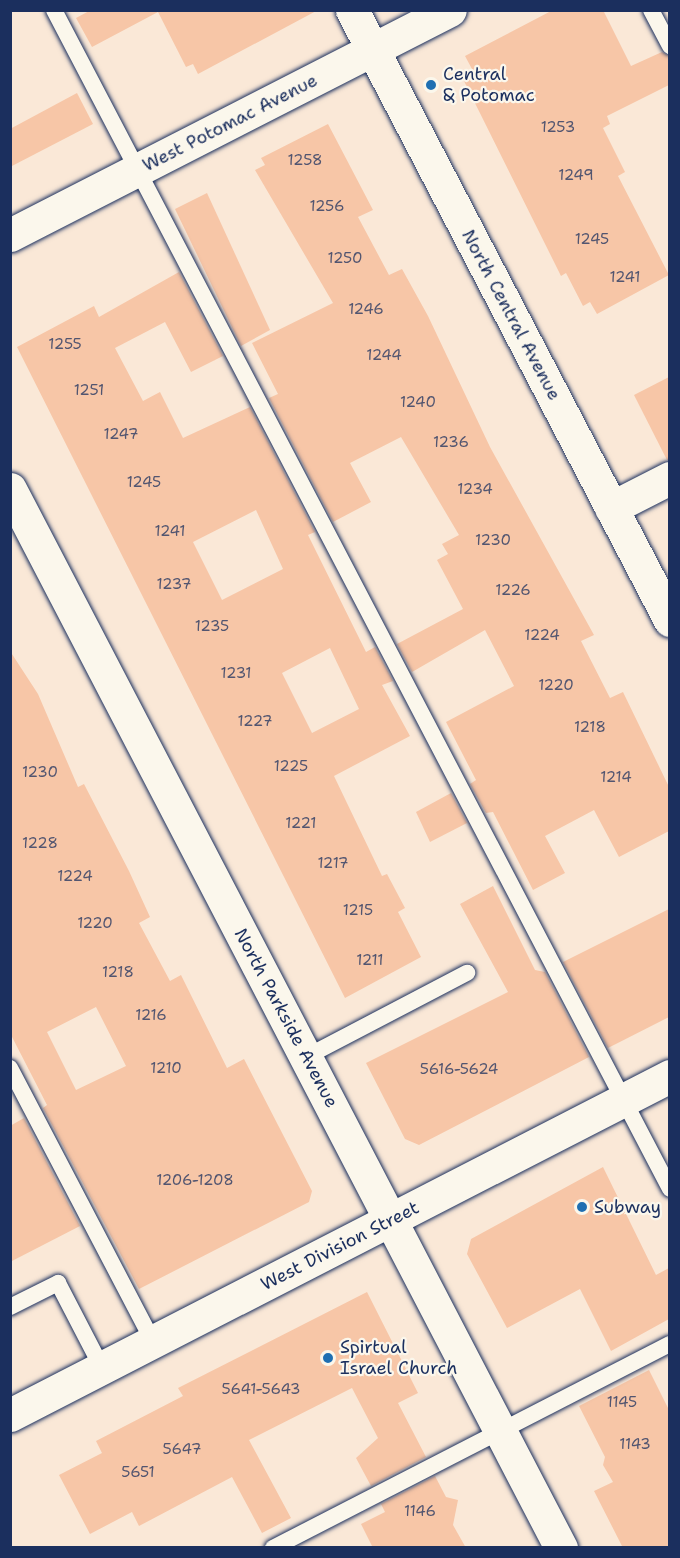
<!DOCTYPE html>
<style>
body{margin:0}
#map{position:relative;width:680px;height:1558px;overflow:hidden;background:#fae8d7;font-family:"Shantell Sans",sans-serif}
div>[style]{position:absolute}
.building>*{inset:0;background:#f7c6a7}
.roads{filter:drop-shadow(0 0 2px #1b2f5e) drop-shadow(0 0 2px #1b2f5e)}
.service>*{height:16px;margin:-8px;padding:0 8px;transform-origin:8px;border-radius:8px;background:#fbf7ec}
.minor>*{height:33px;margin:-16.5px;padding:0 16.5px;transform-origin:16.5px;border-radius:16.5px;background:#fbf7ec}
.tertiary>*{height:33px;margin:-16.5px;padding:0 16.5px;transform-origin:16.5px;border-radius:16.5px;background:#fbf7ec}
.secondary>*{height:33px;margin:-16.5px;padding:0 16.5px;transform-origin:16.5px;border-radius:16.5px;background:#fbf7ec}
.dots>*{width:16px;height:16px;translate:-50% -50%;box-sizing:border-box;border:3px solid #fbf7ec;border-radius:50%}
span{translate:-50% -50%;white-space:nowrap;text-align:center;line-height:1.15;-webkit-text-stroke:4.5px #fbf7ec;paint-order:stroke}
.number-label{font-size:15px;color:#525570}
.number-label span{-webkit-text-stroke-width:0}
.poi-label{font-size:18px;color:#1b2f5e}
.left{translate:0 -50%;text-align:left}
.street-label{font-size:18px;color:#1b2f5e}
.frame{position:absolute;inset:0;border:12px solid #1b2f5e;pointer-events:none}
</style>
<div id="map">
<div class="building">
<i style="clip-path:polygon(91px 10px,318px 10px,198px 74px,193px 64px,186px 67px,158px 12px,92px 47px,76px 18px)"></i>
<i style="clip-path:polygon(553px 10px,603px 10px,631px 66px,662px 52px,669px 56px,669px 85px,607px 116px,610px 124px,603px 128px,625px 172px,618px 176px,669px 275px,597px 314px,590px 302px,583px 306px,566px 273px,561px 276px,461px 75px,472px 69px,465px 56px)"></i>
<i style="clip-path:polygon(77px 93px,93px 124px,10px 167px,10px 129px)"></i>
<i style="clip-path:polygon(328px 124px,373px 210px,358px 217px,389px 275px,402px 269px,428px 316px,490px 447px,594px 635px,581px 641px,610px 698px,623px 692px,669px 787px,669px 831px,619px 857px,594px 810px,545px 836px,565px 873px,533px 890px,493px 812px,486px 813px,470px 784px,476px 780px,446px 722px,514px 686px,485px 630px,412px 672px,397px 644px,463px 609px,437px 560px,448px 554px,442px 544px,459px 535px,401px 437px,350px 463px,371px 502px,333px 522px,269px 398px,278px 394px,252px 343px,333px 303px,255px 170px,265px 165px,261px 158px)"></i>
<i style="clip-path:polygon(207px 193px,270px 330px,241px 346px,175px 209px)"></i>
<i style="clip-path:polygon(evenodd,179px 272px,223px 356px,191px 372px,165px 322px,115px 348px,143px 401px,160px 392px,183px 438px,250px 407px,315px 532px,308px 535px,366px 652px,375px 647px,393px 681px,382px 685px,410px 736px,334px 776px,382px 876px,387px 874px,405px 908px,398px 912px,421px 957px,345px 998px,17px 347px,94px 306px,99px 317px,179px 272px,256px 510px,283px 569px,222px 600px,193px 542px,256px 510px,179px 272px,330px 648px,359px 709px,312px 733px,282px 673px,330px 648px)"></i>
<i style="clip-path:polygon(669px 377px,669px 460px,667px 460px,634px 395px)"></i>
<i style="clip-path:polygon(evenodd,10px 651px,38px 694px,78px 787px,84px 784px,129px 871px,150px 917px,139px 923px,170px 981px,181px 975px,227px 1068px,244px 1059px,312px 1191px,309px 1202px,139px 1289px,43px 1108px,47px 1105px,10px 1033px,10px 651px,96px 1007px,126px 1066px,76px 1090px,47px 1032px,96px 1007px)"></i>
<i style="clip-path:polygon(451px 793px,467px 823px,430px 842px,416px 812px)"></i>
<i style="clip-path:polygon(493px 886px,535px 970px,545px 972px,589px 1057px,419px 1145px,405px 1139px,366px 1063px,508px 992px,460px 904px)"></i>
<i style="clip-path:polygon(669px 909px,669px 1017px,608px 1048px,563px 962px)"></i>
<i style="clip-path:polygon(24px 1118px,80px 1226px,10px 1262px,10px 1126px)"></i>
<i style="clip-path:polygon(603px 1167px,656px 1275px,669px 1268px,669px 1319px,611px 1351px,580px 1289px,507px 1328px,467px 1254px,471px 1239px)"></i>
<i style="clip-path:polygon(367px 1292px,418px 1393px,398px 1403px,426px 1457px,371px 1486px,356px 1458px,378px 1438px,352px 1388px,249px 1440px,291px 1518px,262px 1533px,232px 1477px,139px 1526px,132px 1512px,90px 1534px,59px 1475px,102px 1453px,96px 1441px,183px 1396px,178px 1388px)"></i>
<i style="clip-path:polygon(649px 1370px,669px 1410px,669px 1548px,623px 1548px,594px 1491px,613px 1482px,603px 1465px,605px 1457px,579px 1406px)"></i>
<i style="clip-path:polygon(435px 1476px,446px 1497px,458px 1500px,453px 1525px,466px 1548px,373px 1548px,361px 1524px,385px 1512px,381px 1504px)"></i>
</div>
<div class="roads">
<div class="service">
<i style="left:54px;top:10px;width:1330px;rotate:62.41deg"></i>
<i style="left:651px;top:10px;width:41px;rotate:62.2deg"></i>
<i style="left:306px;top:1057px;width:182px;rotate:-27.6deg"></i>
<i style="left:10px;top:1068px;width:309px;rotate:62.4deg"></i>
<i style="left:10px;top:1307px;width:54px;rotate:-26.6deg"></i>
<i style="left:58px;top:1283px;width:96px;rotate:62.6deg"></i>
<i style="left:273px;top:1548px;width:446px;rotate:-27.2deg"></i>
</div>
<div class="minor">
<i style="left:10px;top:235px;width:494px;rotate:-27.1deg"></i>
<i style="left:10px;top:489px;width:1194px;rotate:62.51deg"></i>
<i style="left:611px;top:508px;width:66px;rotate:-27deg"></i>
</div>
<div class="tertiary">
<i style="left:352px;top:10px;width:688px;rotate:62.47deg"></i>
</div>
<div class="secondary">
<i style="left:10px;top:1415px;width:742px;rotate:-27.19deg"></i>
</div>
</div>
<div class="dots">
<i style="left:431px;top:85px;background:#1f6fb2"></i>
<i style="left:582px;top:1207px;background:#1f6fb2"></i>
<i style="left:328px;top:1358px;background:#1f6fb2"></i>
</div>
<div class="number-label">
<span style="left:558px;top:128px">1253</span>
<span style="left:305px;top:161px">1258</span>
<span style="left:576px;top:176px">1249</span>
<span style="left:327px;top:207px">1256</span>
<span style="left:592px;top:240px">1245</span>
<span style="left:345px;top:259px">1250</span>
<span style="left:625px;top:278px">1241</span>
<span style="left:366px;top:310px">1246</span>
<span style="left:65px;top:345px">1255</span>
<span style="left:384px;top:356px">1244</span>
<span style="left:89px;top:391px">1251</span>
<span style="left:418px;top:403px">1240</span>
<span style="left:121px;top:435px">1247</span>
<span style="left:451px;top:443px">1236</span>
<span style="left:144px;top:483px">1245</span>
<span style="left:475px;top:490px">1234</span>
<span style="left:170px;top:532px">1241</span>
<span style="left:493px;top:541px">1230</span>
<span style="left:174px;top:585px">1237</span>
<span style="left:513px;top:591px">1226</span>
<span style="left:212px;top:627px">1235</span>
<span style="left:542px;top:636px">1224</span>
<span style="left:236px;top:674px">1231</span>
<span style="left:556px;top:686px">1220</span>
<span style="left:255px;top:722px">1227</span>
<span style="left:590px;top:728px">1218</span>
<span style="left:291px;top:767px">1225</span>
<span style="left:40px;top:773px">1230</span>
<span style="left:616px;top:778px">1214</span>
<span style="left:301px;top:824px">1221</span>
<span style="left:40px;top:844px">1228</span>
<span style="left:333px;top:864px">1217</span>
<span style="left:75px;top:877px">1224</span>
<span style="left:358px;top:911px">1215</span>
<span style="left:95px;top:924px">1220</span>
<span style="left:370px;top:961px">1211</span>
<span style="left:118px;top:973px">1218</span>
<span style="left:151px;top:1016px">1216</span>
<span style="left:166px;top:1069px">1210</span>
<span style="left:459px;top:1070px">5616-5624</span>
<span style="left:195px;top:1181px">1206-1208</span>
<span style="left:261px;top:1390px">5641-5643</span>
<span style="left:622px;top:1403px">1145</span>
<span style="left:635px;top:1445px">1143</span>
<span style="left:182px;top:1450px">5647</span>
<span style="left:138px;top:1473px">5651</span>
<span style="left:420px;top:1512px">1146</span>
</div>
<div class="poi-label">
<span class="left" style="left:443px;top:85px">Central<br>&amp; Potomac</span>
<span class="left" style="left:594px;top:1207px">Subway</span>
<span class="left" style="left:340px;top:1358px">Spirtual<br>Israel Church</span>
</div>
<div class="street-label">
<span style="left:230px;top:123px;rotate:-27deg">West Potomac Avenue</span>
<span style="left:511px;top:315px;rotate:62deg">North Central Avenue</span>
<span style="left:286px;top:1018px;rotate:62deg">North Parkside Avenue</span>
<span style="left:340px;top:1246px;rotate:-27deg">West Division Street</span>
</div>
<div class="frame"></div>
</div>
